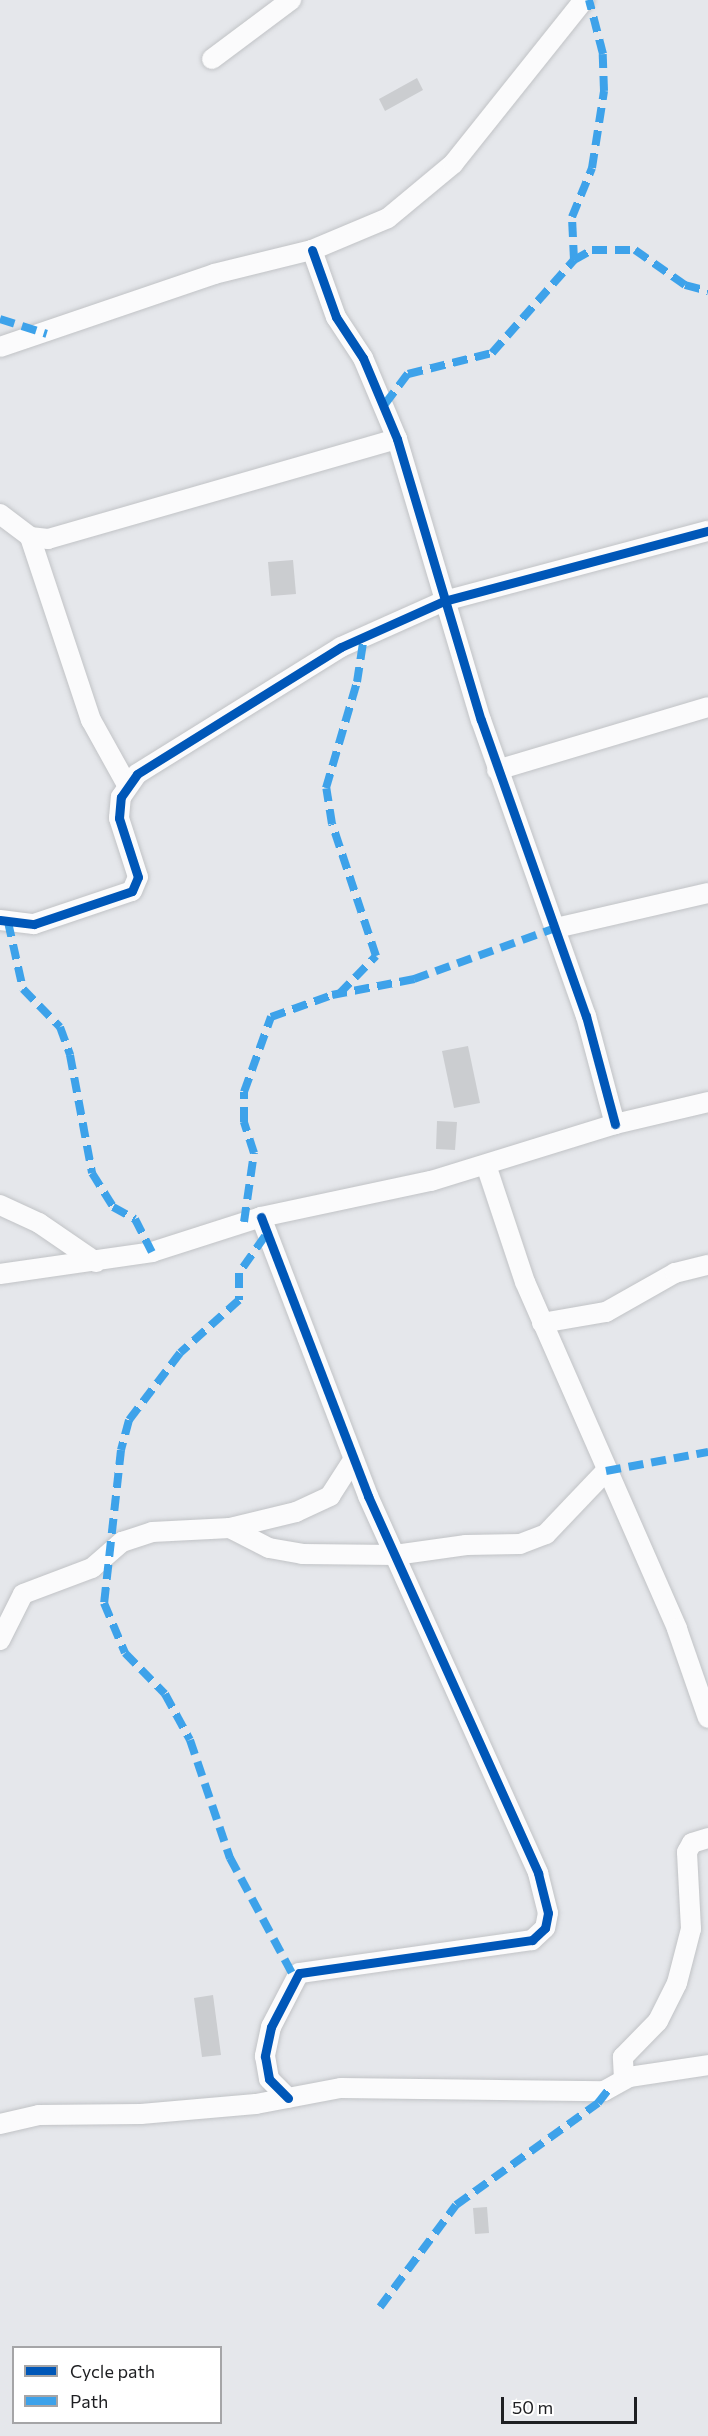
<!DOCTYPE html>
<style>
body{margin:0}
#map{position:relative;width:708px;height:2436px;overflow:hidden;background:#e5e7eb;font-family:Commissioner,sans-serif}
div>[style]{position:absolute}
.building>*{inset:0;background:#cbcdd0}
.roads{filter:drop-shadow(0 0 2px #c1c3c6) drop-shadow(0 0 2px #c1c3c6)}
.minor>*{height:20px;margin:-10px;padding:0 10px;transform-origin:10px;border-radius:10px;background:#fbfbfc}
.quiet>*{height:8px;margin-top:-4px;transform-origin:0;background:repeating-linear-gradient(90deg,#3da2ea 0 15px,transparent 0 23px)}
.cycleway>*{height:9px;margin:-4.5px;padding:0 4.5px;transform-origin:4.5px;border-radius:4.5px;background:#0057b8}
span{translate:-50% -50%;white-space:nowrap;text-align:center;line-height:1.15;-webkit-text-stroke:4.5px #fff;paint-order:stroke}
.legend{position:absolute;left:12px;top:2346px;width:210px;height:78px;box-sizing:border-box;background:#fff;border:2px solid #a5a5a7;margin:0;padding:8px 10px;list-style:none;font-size:18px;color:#1e1f22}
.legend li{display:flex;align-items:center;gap:12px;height:30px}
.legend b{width:30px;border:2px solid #a5a5a7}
.scale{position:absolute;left:501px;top:2397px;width:136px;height:27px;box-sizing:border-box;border:3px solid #1e1f22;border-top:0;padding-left:8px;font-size:18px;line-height:21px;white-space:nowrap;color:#1e1f22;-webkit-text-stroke:4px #fff;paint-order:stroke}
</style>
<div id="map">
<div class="building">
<i style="clip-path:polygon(417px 78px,423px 90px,385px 111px,379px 99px)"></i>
<i style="clip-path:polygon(293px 560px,296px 594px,271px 596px,268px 562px)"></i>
<i style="clip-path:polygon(468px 1046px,480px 1103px,454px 1108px,442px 1051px)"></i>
<i style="clip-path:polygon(437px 1121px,457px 1122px,455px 1150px,436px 1149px)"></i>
<i style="clip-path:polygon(213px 1995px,221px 2055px,202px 2057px,194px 1998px)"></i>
<i style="clip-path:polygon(487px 2207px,489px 2233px,475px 2234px,473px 2208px)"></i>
</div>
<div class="roads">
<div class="minor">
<i style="left:212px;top:59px;width:99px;rotate:-36.8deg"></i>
<i style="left:312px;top:250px;width:71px;rotate:70.3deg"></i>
<i style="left:336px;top:317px;width:49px;rotate:56.6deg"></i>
<i style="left:363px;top:358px;width:88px;rotate:67.2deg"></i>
<i style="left:397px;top:439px;width:293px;rotate:73.4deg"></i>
<i style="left:481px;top:720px;width:314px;rotate:70.5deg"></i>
<i style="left:586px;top:1016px;width:112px;rotate:75deg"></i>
<i style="left:0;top:347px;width:226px;rotate:-18.8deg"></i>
<i style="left:214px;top:274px;width:101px;rotate:-13.8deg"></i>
<i style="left:312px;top:250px;width:82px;rotate:-22.8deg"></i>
<i style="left:388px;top:218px;width:85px;rotate:-39.7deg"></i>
<i style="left:453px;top:164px;width:210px;rotate:-51.4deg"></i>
<i style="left:0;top:514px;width:38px;rotate:37deg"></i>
<i style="left:30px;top:537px;width:18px;rotate:6deg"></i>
<i style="left:48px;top:539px;width:363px;rotate:-16deg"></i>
<i style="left:30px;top:537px;width:193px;rotate:71.6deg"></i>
<i style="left:91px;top:720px;width:74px;rotate:61deg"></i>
<i style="left:497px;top:770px;width:220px;rotate:-16.6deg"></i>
<i style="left:0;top:920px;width:34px;rotate:7deg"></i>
<i style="left:34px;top:924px;width:103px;rotate:-18.6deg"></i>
<i style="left:132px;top:891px;width:15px;rotate:-67deg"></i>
<i style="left:138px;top:877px;width:62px;rotate:-107.9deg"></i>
<i style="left:119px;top:818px;width:21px;rotate:-85deg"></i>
<i style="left:121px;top:797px;width:28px;rotate:-55deg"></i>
<i style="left:137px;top:774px;width:240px;rotate:-31.9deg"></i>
<i style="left:341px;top:647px;width:113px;rotate:-24.1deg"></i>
<i style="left:444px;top:601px;width:273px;rotate:-14.9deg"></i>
<i style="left:556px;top:928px;width:156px;rotate:-13deg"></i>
<i style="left:486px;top:1165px;width:123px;rotate:71.6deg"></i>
<i style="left:525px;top:1282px;width:379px;rotate:66.3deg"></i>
<i style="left:677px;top:1629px;width:94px;rotate:70.8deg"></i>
<i style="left:0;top:1205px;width:43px;rotate:24.8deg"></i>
<i style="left:39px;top:1223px;width:69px;rotate:34.4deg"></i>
<i style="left:261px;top:1217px;width:299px;rotate:69deg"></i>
<i style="left:368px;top:1496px;width:414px;rotate:65.7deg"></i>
<i style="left:538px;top:1873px;width:41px;rotate:76deg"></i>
<i style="left:548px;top:1913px;width:15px;rotate:101deg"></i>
<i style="left:545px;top:1928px;width:18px;rotate:137deg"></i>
<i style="left:532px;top:1940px;width:235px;rotate:171.9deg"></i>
<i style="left:299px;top:1973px;width:61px;rotate:117.4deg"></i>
<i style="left:271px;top:2027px;width:30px;rotate:102deg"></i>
<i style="left:265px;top:2056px;width:23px;rotate:80deg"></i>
<i style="left:269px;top:2079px;width:27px;rotate:45deg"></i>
<i style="left:0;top:1274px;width:154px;rotate:-8.2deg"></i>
<i style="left:152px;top:1252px;width:114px;rotate:-17.8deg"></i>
<i style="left:261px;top:1217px;width:174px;rotate:-12deg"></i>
<i style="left:431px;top:1181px;width:193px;rotate:-17.2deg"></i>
<i style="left:615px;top:1124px;width:96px;rotate:-13.3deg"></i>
<i style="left:542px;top:1323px;width:65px;rotate:-9.8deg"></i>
<i style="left:606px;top:1312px;width:79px;rotate:-29.5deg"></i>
<i style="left:675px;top:1273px;width:34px;rotate:-14deg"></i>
<i style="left:230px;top:1528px;width:44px;rotate:27.1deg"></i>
<i style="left:269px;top:1548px;width:34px;rotate:10deg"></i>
<i style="left:302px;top:1554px;width:93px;rotate:0.6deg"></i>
<i style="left:395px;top:1555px;width:72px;rotate:-8deg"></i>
<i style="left:466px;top:1545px;width:54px;rotate:-1.1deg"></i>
<i style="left:520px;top:1544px;width:28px;rotate:-21deg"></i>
<i style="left:546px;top:1534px;width:87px;rotate:-46.4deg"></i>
<i style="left:0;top:1640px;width:51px;rotate:-63.4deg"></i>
<i style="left:23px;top:1594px;width:74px;rotate:-20.6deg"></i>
<i style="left:92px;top:1568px;width:40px;rotate:-41deg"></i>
<i style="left:122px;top:1542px;width:32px;rotate:-18deg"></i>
<i style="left:152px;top:1532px;width:78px;rotate:-2.9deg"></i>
<i style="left:230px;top:1528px;width:68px;rotate:-13.6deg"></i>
<i style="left:296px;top:1512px;width:38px;rotate:-25deg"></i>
<i style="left:330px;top:1496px;width:43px;rotate:-57.4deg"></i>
<i style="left:624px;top:2079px;width:22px;rotate:-93deg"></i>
<i style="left:623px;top:2057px;width:50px;rotate:-45.8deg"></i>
<i style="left:658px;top:2021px;width:42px;rotate:-63.4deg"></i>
<i style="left:677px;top:1983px;width:56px;rotate:-75.5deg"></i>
<i style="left:691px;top:1929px;width:77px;rotate:-93deg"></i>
<i style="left:687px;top:1852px;width:10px;rotate:-61deg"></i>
<i style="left:692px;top:1843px;width:17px;rotate:-17deg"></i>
<i style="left:0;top:2124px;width:40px;rotate:-13deg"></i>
<i style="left:39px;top:2115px;width:102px;rotate:-0.6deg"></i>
<i style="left:141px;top:2114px;width:115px;rotate:-5deg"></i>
<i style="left:256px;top:2104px;width:86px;rotate:-10.7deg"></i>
<i style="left:341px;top:2088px;width:263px;rotate:0.7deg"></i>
<i style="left:604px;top:2091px;width:29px;rotate:-29deg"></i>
<i style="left:629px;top:2077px;width:80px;rotate:-8.6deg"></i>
</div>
</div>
<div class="quiet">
<i style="left:574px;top:260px;width:43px;rotate:-92.7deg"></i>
<i style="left:572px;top:217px;width:53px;rotate:-67.8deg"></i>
<i style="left:592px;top:168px;width:78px;rotate:-81.1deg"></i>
<i style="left:604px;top:91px;width:37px;rotate:-92deg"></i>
<i style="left:603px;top:54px;width:56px;rotate:-104.5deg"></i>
<i style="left:0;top:319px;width:49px;rotate:17.7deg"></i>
<i style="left:385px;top:404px;width:38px;rotate:-53deg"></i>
<i style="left:408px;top:374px;width:87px;rotate:-14deg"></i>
<i style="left:492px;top:353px;width:124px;rotate:-48.6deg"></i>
<i style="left:574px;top:260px;width:21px;rotate:-29deg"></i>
<i style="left:592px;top:250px;width:43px"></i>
<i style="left:635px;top:250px;width:61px;rotate:35deg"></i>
<i style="left:685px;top:285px;width:24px;rotate:15deg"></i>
<i style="left:8px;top:922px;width:69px;rotate:77.4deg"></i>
<i style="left:23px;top:989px;width:53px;rotate:45.8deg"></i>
<i style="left:60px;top:1027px;width:30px;rotate:70deg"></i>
<i style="left:70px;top:1055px;width:120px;rotate:79.4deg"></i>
<i style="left:92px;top:1173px;width:40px;rotate:58deg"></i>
<i style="left:113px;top:1207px;width:25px;rotate:29deg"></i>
<i style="left:135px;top:1219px;width:37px;rotate:63deg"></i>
<i style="left:339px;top:994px;width:53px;rotate:-45.8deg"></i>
<i style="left:376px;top:956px;width:139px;rotate:-108.4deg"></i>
<i style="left:332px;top:824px;width:36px;rotate:-99deg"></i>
<i style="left:326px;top:788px;width:110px;rotate:-73.7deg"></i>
<i style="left:357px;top:682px;width:47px;rotate:-81.3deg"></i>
<i style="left:244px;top:1222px;width:70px;rotate:-81.8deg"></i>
<i style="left:254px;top:1153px;width:33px;rotate:-108deg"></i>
<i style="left:244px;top:1122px;width:30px;rotate:-90deg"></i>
<i style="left:244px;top:1092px;width:80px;rotate:-70.2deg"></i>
<i style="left:271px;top:1017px;width:65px;rotate:-19.8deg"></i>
<i style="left:332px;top:995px;width:84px;rotate:-11deg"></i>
<i style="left:414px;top:979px;width:151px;rotate:-19.8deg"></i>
<i style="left:265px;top:1236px;width:45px;rotate:125.1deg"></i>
<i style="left:239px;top:1273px;width:27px;rotate:90deg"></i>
<i style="left:239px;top:1300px;width:79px;rotate:138.1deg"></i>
<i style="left:180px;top:1353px;width:84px;rotate:127.3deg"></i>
<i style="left:129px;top:1420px;width:31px;rotate:105deg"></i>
<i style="left:121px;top:1450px;width:154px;rotate:96.3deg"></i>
<i style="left:104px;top:1603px;width:54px;rotate:67.2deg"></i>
<i style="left:125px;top:1653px;width:57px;rotate:45.7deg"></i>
<i style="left:165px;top:1694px;width:52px;rotate:61.5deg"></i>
<i style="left:190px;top:1740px;width:125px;rotate:71.3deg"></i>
<i style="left:230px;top:1858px;width:135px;rotate:61.7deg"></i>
<i style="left:606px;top:1471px;width:104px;rotate:-10.6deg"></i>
<i style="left:380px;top:2307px;width:127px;rotate:-53.3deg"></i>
<i style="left:456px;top:2205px;width:175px;rotate:-35.7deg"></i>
<i style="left:598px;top:2103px;width:16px;rotate:-52deg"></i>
</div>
<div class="cycleway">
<i style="left:312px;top:250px;width:71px;rotate:70.3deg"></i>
<i style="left:336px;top:317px;width:49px;rotate:56.6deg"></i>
<i style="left:363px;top:358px;width:88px;rotate:67.2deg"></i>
<i style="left:397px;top:439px;width:293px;rotate:73.4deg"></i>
<i style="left:481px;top:720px;width:314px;rotate:70.5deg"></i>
<i style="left:586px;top:1016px;width:112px;rotate:75deg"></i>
<i style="left:0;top:920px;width:34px;rotate:7deg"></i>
<i style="left:34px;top:924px;width:103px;rotate:-18.6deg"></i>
<i style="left:132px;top:891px;width:15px;rotate:-67deg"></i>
<i style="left:138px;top:877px;width:62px;rotate:-107.9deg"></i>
<i style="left:119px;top:818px;width:21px;rotate:-85deg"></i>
<i style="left:121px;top:797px;width:28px;rotate:-55deg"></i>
<i style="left:137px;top:774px;width:240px;rotate:-31.9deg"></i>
<i style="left:341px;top:647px;width:113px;rotate:-24.1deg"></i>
<i style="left:444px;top:601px;width:273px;rotate:-14.9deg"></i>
<i style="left:261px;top:1217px;width:299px;rotate:69deg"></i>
<i style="left:368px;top:1496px;width:414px;rotate:65.7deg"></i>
<i style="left:538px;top:1873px;width:41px;rotate:76deg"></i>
<i style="left:548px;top:1913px;width:15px;rotate:101deg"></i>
<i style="left:545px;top:1928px;width:18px;rotate:137deg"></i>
<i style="left:532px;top:1940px;width:235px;rotate:171.9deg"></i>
<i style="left:299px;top:1973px;width:61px;rotate:117.4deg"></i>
<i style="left:271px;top:2027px;width:30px;rotate:102deg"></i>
<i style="left:265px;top:2056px;width:23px;rotate:80deg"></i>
<i style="left:269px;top:2079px;width:27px;rotate:45deg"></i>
</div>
<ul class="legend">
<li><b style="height:8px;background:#0057b8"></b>Cycle path</li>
<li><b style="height:8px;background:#3da2ea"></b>Path</li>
</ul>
<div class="scale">50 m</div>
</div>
